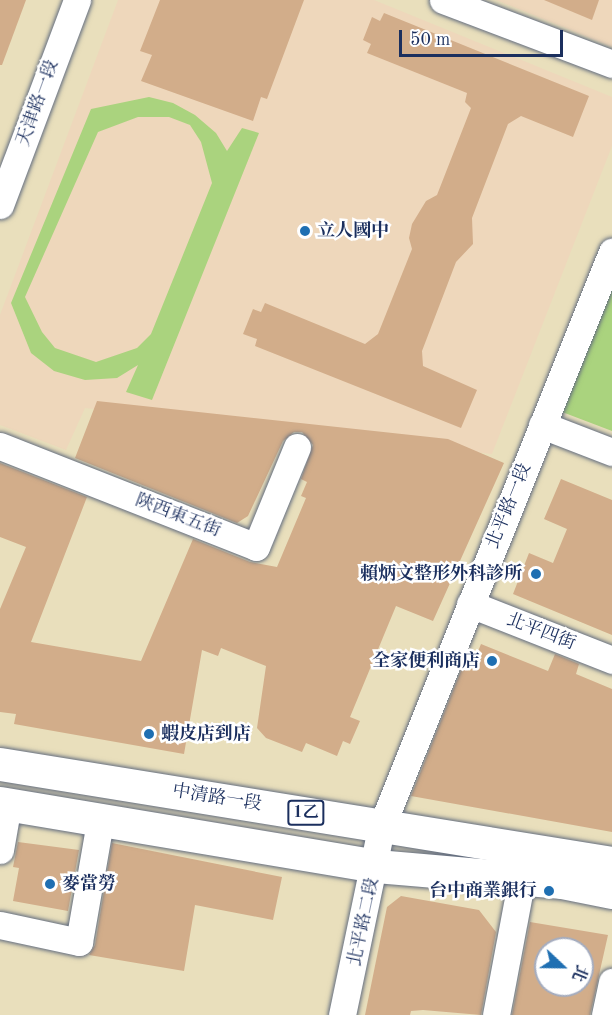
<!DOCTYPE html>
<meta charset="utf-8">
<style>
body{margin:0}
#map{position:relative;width:612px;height:1015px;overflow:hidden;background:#e9dfbc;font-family:"Old Standard TT","Noto Serif TC",serif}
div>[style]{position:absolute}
.built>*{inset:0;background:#eed7bb}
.green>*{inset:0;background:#aad37e}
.building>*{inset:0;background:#d2ad8a}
.roads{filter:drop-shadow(0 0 2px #636d7f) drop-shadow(0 0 2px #636d7f)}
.minor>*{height:27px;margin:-13.5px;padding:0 13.5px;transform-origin:13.5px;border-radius:13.5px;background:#fff}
.major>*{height:33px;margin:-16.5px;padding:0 16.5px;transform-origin:16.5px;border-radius:16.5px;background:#fff}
.dots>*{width:16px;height:16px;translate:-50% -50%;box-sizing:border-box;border:3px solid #fff;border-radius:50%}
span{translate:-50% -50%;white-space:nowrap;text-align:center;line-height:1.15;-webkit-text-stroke:5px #fff;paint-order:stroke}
.shield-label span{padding:2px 4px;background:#fff;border:2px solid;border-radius:4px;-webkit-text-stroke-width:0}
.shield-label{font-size:16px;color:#1b2f5e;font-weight:700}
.street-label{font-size:18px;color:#1b2f5e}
.poi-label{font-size:18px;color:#1b2f5e;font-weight:700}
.left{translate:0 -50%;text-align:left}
.right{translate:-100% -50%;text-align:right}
.north{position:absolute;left:534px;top:937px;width:60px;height:60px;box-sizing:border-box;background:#fff;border:2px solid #a4acbf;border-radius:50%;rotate:112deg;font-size:16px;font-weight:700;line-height:24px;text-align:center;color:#1b2f5e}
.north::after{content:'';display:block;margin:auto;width:21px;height:27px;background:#1f6fb2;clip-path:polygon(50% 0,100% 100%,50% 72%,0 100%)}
.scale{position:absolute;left:399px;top:30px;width:164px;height:27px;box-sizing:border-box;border:3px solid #1b2f5e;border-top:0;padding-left:8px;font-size:18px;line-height:21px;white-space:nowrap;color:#1b2f5e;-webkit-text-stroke:4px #fff;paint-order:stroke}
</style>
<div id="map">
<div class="built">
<i style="clip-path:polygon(118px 0,374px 0,612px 97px,612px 146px,492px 454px,85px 408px,66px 450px,0 425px,0 315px)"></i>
<i style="clip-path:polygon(496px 0,612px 0,612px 47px)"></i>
</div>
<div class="green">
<i style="clip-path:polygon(evenodd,149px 97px,173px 103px,195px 115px,216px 133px,227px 151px,242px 128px,259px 133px,152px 400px,126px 392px,138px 365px,117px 378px,85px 380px,54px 371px,31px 353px,11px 303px,91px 109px,149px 97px,138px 117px,169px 117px,190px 125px,201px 142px,212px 183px,151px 334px,137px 348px,96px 362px,55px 348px,42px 332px,25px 297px,98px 132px,138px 117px)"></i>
<i style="clip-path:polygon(612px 252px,612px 431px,549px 407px)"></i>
</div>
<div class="building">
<i style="clip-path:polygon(0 0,26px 0,2px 65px,0 65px)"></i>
<i style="clip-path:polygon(160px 0,304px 0,267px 99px,261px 97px,253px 121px,141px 81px,152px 55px,140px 51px)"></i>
<i style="clip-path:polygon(544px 0,599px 0,592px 20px)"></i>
<i style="clip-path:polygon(384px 13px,589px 96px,573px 137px,521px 116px,508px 124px,472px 218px,473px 244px,456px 262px,422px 351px,423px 366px,477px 390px,461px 428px,255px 346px,257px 339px,243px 334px,253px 309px,261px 312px,265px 303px,365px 344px,378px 334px,412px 249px,409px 238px,412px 224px,426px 201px,437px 195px,471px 108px,465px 102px,467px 93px,367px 53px,371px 44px,363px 40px,372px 17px,380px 21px)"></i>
<i style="clip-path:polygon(97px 401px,448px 439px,504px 463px,433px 621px,396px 606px,350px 717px,360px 721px,350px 744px,343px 741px,337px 756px,306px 743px,302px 752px,266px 738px,257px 728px,266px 666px,221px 648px,218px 656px,202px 650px,184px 754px,14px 724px,16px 714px,0 712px,0 609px,26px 547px,0 537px,0 463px,87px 497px,31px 642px,141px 661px,193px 539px,250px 562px,277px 567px,306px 498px,301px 496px,307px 482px,301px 479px,313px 445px,302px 432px,294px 432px,283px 441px,248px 516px,237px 523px,75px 458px)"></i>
<i style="clip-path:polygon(561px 479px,612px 500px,612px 635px,513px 594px,529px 553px,553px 563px,567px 529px,544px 519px)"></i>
<i style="clip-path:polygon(481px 644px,548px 671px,555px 654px,579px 664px,576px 674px,612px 689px,612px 832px,411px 796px,462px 668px,470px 671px)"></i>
<i style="clip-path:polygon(18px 842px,79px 850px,68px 911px,13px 901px,19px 868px,13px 867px)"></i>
<i style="clip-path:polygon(112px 843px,282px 877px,273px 920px,195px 905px,184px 971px,89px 955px,95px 945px)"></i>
<i style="clip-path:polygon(401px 896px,479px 910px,496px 932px,481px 1015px,423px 1010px,411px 1011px,410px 1015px,365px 1015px,387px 907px)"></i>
<i style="clip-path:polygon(evenodd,530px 922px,608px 935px,590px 1015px,512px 1015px,530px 922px,546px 949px,582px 949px,582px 985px,546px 985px,546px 949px)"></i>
</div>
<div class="roads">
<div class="minor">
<i style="left:443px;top:0;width:181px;rotate:20.7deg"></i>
<i style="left:0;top:205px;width:219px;rotate:-69.4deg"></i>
<i style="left:542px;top:425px;width:75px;rotate:21.1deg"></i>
<i style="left:0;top:446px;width:275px;rotate:21.5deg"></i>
<i style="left:256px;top:547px;width:108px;rotate:-67.7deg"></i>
<i style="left:470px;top:604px;width:153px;rotate:21.5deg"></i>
<i style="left:0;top:850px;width:47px;rotate:-80.1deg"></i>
<i style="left:0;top:925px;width:81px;rotate:12.1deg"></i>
<i style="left:79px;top:942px;width:122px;rotate:-80.1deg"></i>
<i style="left:342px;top:1015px;width:191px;rotate:-78.2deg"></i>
<i style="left:381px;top:828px;width:621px;rotate:-68.15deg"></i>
<i style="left:496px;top:1015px;width:139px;rotate:-79.3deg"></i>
<i style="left:605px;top:1015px;width:34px;rotate:-78deg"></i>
</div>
<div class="major">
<i style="left:0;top:764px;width:620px;rotate:9.19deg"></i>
<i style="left:0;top:803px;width:381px;rotate:9.5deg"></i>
<i style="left:376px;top:866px;width:187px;rotate:4.9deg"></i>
<i style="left:562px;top:882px;width:51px;rotate:11.3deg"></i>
</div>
</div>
<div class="dots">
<i style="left:305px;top:231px;background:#1f6fb2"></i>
<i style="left:536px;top:574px;background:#1f6fb2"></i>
<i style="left:492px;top:661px;background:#1f6fb2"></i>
<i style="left:149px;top:734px;background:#1f6fb2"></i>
<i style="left:50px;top:884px;background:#1f6fb2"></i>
<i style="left:549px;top:891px;background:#1f6fb2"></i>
</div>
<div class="shield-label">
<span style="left:306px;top:813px">1乙</span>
</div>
<div class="street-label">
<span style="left:38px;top:103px;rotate:-70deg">天津路一段</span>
<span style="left:509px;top:506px;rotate:-68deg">北平路一段</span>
<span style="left:178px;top:516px;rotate:21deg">陝西東五街</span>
<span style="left:541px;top:632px;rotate:21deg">北平四街</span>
<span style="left:217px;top:798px;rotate:9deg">中清路一段</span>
<span style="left:364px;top:922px;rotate:-78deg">北平路二段</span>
</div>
<div class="poi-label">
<span class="left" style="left:317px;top:231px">立人國中</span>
<span class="right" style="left:522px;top:574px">賴炳文整形外科診所</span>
<span class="right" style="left:480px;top:661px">全家便利商店</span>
<span class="left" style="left:161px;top:734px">蝦皮店到店</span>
<span class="left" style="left:62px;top:884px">麥當勞</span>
<span class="right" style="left:537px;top:891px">台中商業銀行</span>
</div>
<div class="north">北</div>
<div class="scale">50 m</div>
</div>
